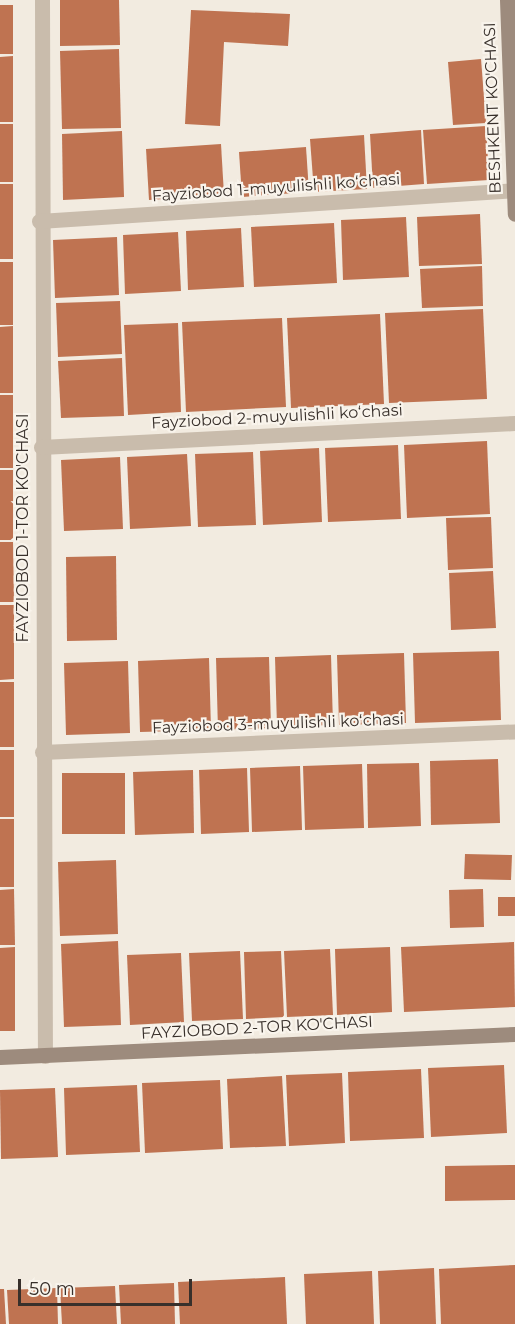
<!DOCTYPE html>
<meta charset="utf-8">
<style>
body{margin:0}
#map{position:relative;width:515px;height:1324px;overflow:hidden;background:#f2ebe0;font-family:Montserrat,sans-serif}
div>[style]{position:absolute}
.building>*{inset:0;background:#bf7351}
.street>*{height:15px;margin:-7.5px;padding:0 7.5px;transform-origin:7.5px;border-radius:7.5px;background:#c9bcac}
.secondary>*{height:15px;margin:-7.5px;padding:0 7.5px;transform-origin:7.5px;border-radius:7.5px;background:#9d8b7d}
span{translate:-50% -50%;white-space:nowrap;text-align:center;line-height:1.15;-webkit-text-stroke:4.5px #f9f4ec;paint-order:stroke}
.street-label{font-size:16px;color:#38302b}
.scale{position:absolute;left:18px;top:1279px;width:174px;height:27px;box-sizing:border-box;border:3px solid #38302b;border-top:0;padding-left:8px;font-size:18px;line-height:21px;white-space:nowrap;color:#38302b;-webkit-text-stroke:4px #f9f4ec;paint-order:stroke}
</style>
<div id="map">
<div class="building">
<i style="clip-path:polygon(60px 0,119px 0,120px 45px,60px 46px)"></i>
<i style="clip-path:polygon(0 5px,13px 5px,13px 54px,0 54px)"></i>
<i style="clip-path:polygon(191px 10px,290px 14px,288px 46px,224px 42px,220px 126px,185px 124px)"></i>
<i style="clip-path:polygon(119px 49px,121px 128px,62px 129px,60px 51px)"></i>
<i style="clip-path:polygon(13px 56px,13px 122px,0 122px,0 57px)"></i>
<i style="clip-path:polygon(481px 59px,486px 123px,453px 125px,448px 62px)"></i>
<i style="clip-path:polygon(0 124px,13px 124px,13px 182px,0 182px)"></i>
<i style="clip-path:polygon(486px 126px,489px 180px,427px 184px,423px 130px)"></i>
<i style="clip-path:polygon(421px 130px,424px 184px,373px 188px,370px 134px)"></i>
<i style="clip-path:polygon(122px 131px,124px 197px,63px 200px,62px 134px)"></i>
<i style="clip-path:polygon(364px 135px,367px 189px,314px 192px,310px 139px)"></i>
<i style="clip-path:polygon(221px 144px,224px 195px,149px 200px,146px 149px)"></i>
<i style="clip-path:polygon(306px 147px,309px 192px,242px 197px,239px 152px)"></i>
<i style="clip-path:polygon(0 184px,13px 184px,13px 259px,0 259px)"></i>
<i style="clip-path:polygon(480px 214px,482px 264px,419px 266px,417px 217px)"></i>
<i style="clip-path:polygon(406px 217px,409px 277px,343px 280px,341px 220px)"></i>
<i style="clip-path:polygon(334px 223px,337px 283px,254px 287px,251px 227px)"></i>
<i style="clip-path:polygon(241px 228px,244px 287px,188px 290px,186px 231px)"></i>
<i style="clip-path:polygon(178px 232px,181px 291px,125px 294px,123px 235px)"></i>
<i style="clip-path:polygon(117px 237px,119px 295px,55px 298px,53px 240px)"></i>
<i style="clip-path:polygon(0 262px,13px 262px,13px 325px,0 325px)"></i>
<i style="clip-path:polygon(482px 266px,483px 306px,422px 308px,420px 269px)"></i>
<i style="clip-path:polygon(120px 301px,122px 354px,58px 357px,56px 303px)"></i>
<i style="clip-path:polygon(483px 309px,487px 399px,389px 403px,385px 313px)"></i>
<i style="clip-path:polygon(380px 314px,384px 404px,291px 408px,287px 318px)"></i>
<i style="clip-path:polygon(282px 318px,286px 407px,186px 412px,182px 322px)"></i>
<i style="clip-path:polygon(178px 323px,181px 412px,128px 415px,124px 325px)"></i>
<i style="clip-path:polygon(13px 326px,13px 393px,0 393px,0 327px)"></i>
<i style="clip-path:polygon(122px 358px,124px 416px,61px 418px,58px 361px)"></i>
<i style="clip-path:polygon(0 395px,13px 395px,13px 468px,0 468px)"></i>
<i style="clip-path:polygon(487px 441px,490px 514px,407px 518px,404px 445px)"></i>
<i style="clip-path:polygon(398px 445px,401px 519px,328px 522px,325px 448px)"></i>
<i style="clip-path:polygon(319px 448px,322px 522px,263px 525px,260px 451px)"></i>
<i style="clip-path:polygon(253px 452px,256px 525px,198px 527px,195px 454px)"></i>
<i style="clip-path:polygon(187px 454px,191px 526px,130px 529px,127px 457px)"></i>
<i style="clip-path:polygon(120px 457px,123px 529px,64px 531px,61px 460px)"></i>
<i style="clip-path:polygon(0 470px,13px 470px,13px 540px,0 540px)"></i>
<i style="clip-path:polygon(491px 517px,493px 568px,448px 570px,446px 518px)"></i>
<i style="clip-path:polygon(0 542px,13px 542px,14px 602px,0 602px)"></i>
<i style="clip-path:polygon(116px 556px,117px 640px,67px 641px,66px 557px)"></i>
<i style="clip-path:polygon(493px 571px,496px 628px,451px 630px,449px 573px)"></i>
<i style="clip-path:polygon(0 605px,14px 605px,14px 679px,0 680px)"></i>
<i style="clip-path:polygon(499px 651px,501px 720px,415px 723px,413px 653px)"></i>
<i style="clip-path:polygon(404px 653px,406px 723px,339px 725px,337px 655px)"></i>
<i style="clip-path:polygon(331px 655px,333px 725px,277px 727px,275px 657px)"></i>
<i style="clip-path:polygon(269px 657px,271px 728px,218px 730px,216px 658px)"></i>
<i style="clip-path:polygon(209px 658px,211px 730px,140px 732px,138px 661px)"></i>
<i style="clip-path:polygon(128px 661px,130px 733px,66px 735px,64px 663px)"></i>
<i style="clip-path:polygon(0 682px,14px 682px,14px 747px,0 747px)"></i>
<i style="clip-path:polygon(0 750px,14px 750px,14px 817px,0 817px)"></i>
<i style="clip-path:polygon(498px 759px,500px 823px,431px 825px,430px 761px)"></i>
<i style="clip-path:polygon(419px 763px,421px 826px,368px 828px,367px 764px)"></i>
<i style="clip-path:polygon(362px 764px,364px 828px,305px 830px,303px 766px)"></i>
<i style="clip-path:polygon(300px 766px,302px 830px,252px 832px,250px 768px)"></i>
<i style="clip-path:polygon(247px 768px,249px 832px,201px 834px,199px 770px)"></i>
<i style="clip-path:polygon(193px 770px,194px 833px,135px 835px,133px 772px)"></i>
<i style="clip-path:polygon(62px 773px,125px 773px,125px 834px,62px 834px)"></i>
<i style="clip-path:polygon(0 819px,14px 819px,14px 887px,0 887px)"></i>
<i style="clip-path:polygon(465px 854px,512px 855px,511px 880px,464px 879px)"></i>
<i style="clip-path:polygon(116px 860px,118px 934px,60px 936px,58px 862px)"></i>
<i style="clip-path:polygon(14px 889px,15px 945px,0 945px,0 890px)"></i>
<i style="clip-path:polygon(483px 889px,484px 927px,450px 928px,449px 890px)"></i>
<i style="clip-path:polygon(498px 897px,515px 897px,515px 916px,498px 916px)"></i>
<i style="clip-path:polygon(118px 941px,121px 1025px,64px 1027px,61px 944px)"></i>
<i style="clip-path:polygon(514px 942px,515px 1007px,404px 1012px,401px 947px)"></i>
<i style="clip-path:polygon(15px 947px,15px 1031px,0 1031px,0 948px)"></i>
<i style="clip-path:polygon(390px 947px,392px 1012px,337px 1015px,335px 949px)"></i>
<i style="clip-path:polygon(330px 949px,333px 1015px,287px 1017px,284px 951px)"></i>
<i style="clip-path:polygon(240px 951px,243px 1019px,192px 1021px,189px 953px)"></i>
<i style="clip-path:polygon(281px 951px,284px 1017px,246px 1019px,244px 952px)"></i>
<i style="clip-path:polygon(181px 953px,184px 1022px,130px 1025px,127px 955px)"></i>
<i style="clip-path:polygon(504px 1065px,507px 1133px,431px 1137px,428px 1068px)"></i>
<i style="clip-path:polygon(421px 1069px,424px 1138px,350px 1141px,348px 1072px)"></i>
<i style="clip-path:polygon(342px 1073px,345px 1143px,289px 1146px,286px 1075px)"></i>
<i style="clip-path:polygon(282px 1076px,286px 1146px,230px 1148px,227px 1079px)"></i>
<i style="clip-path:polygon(220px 1080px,223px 1149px,145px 1153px,142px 1083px)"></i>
<i style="clip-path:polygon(137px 1085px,140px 1152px,66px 1155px,64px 1088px)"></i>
<i style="clip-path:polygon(55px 1088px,58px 1157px,1px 1159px,0 1090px)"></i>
<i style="clip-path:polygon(515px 1165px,515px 1200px,445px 1201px,445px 1166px)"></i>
<i style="clip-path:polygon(515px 1265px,515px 1324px,441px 1324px,439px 1269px)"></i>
<i style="clip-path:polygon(434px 1268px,436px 1324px,380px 1324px,378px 1271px)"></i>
<i style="clip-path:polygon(372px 1271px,374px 1324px,306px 1324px,304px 1274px)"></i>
<i style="clip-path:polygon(285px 1277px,287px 1324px,180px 1324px,178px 1282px)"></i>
<i style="clip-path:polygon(174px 1283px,175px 1324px,121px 1324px,119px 1285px)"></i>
<i style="clip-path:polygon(115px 1286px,117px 1324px,62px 1324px,60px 1288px)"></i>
<i style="clip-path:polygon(57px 1288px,58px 1324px,9px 1324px,7px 1290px)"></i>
<i style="clip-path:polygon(0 1289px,4px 1289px,6px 1324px,0 1324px)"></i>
</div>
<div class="street">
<i style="left:42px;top:0;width:1056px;rotate:89.84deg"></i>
<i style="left:39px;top:221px;width:476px;rotate:-3.7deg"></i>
<i style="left:41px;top:447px;width:475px;rotate:-2.9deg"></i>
<i style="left:42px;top:752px;width:473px;rotate:-2.5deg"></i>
</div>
<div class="secondary">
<i style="left:507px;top:0;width:214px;rotate:87.9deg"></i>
<i style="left:0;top:1057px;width:516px;rotate:-2.56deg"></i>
</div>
<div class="street-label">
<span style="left:493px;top:108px;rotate:-92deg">BESHKENT KO'CHASI</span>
<span style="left:276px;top:188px;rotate:-4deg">Fayziobod 1-muyulishli koʻchasi</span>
<span style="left:277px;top:417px;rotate:-3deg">Fayziobod 2-muyulishli koʻchasi</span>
<span style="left:23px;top:528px;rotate:-90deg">FAYZIOBOD 1-TOR KO'CHASI</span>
<span style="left:278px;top:724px;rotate:-2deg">Fayziobod 3-muyulishli koʻchasi</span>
<span style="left:257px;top:1028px;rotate:-3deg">FAYZIOBOD 2-TOR KO'CHASI</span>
</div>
<div class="scale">50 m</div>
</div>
